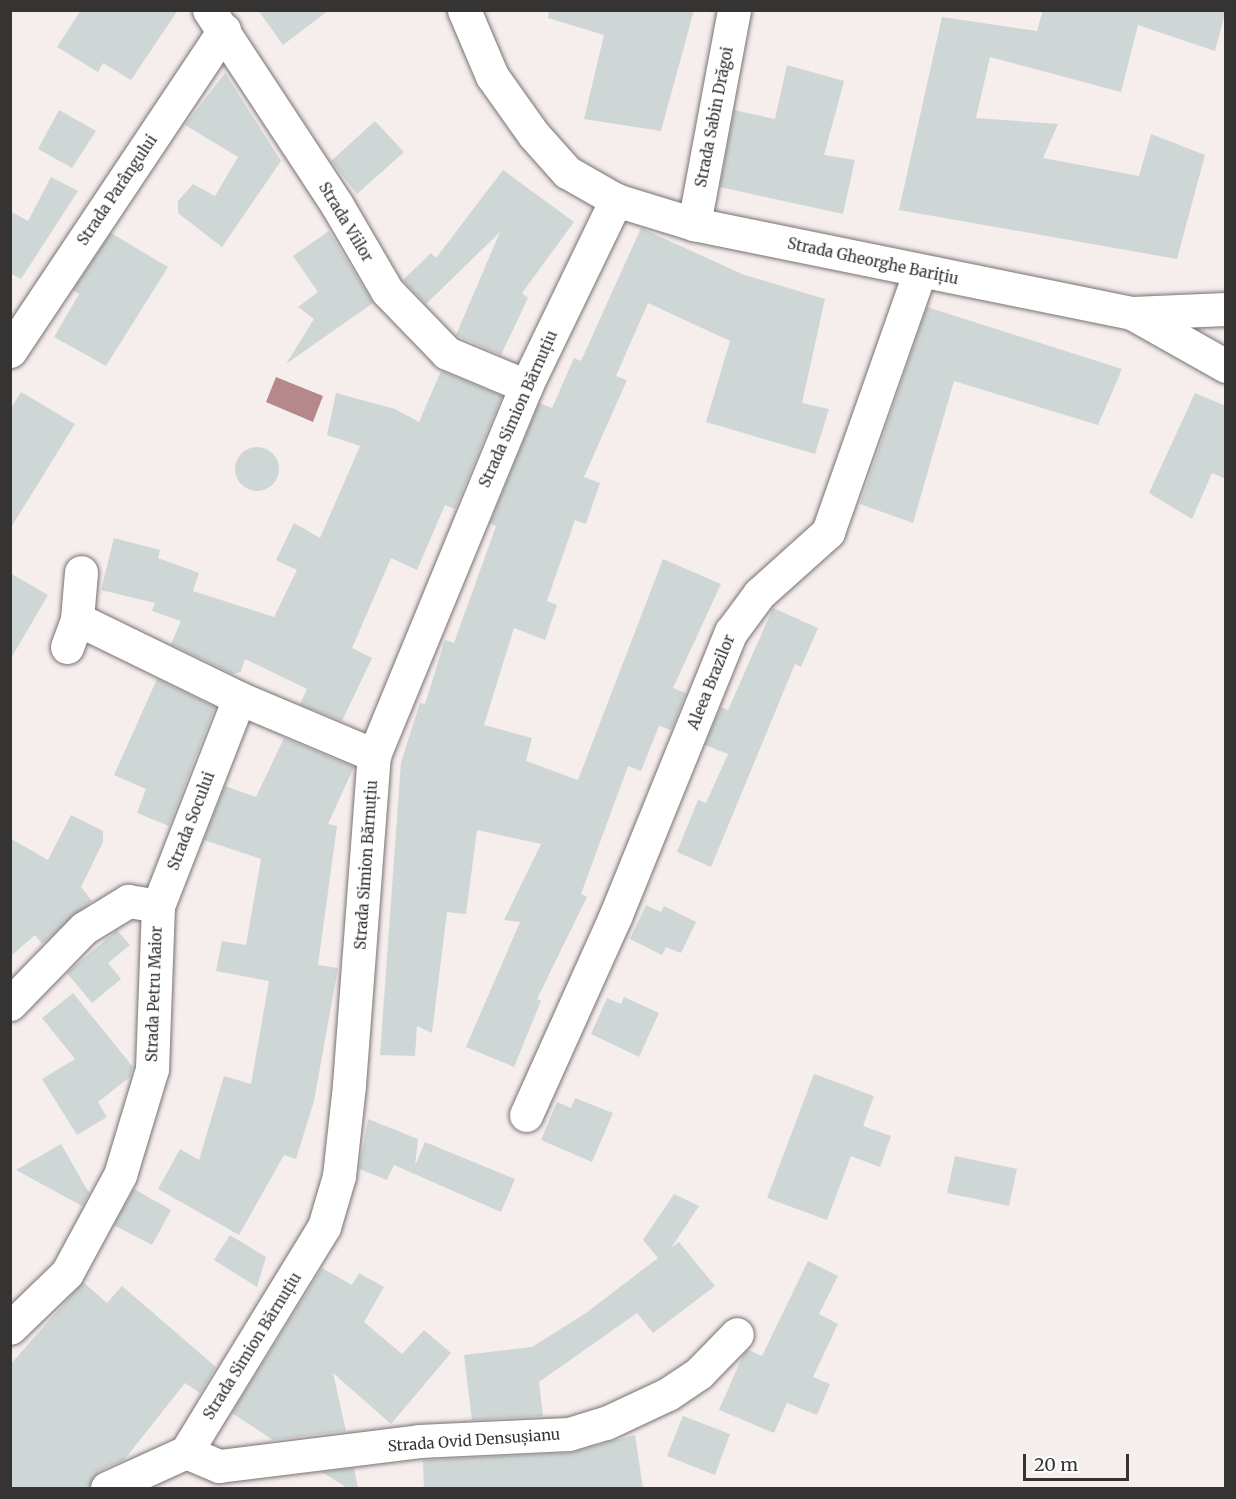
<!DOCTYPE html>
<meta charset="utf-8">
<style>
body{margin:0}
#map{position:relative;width:1236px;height:1499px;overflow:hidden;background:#f6eded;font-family:Merriweather,serif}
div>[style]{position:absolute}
.water>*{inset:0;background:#b5898b}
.building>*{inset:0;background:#ced7d6}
.round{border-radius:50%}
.roads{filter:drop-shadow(0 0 2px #797272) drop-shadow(0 0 2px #797272)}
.street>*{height:33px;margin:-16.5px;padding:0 16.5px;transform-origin:16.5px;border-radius:16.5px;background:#fff}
span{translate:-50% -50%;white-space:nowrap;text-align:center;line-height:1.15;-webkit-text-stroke:6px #fff;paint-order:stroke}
.street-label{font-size:15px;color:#363333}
.frame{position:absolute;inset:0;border:12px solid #363333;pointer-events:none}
.scale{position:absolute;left:1023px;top:1454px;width:106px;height:27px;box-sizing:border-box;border:3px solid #363333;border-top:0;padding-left:8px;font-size:18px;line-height:21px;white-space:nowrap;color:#363333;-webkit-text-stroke:4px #fff;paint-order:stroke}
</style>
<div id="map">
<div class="water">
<i style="clip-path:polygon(276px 377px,323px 396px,313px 422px,266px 402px)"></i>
</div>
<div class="building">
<i style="clip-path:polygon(81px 10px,178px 10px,131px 80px,103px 63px,98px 72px,57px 47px)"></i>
<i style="clip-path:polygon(258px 10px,329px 10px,283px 45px)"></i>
<i style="clip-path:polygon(549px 10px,694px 10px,661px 131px,584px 119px,604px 35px,548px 18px)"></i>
<i style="clip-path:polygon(1043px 10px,1226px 10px,1215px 51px,1138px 25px,1121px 92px,990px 57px,976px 118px,1058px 124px,1043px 158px,1139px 176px,1151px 134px,1205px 155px,1177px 259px,899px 210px,942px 17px,1037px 31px)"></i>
<i style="clip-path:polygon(787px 65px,844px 81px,824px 155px,855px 160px,843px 214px,720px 187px,734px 110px,775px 119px)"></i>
<i style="clip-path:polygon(225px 73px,281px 161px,222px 247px,178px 213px,178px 201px,193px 184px,215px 196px,238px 157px,185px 125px)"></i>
<i style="clip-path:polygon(59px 110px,96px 131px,72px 168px,38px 149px)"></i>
<i style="clip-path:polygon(375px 121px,404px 152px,357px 194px,331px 161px)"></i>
<i style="clip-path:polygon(503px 170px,574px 222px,522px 293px,528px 298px,501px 355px,456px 335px,500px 232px,426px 304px,403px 280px,431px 253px,436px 258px)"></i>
<i style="clip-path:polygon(51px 177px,78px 191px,21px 279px,10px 273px,10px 211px,28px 221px)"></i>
<i style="clip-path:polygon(641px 228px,742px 274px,825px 299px,802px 403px,829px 409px,815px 454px,706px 422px,730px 341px,648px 303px,616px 376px,627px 380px,584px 477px,600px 483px,586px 524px,575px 520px,547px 601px,557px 605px,545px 640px,514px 628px,484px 725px,532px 738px,526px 761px,578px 780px,663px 559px,721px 584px,673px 688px,686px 693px,671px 730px,659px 726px,641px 771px,628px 766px,581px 894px,587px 897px,537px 999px,541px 1001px,514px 1067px,466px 1047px,520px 922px,504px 920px,541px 844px,477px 830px,466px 914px,447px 912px,432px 1033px,417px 1026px,415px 1056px,380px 1055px,401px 762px,420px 703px,425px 704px,445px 640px,454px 643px,496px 526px,490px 523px,539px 403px,552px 408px,574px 358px,581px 361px)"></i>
<i style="clip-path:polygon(329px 231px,373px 303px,286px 364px,314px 319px,298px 307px,318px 292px,293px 256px)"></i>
<i style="clip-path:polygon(111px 233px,168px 267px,106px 366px,54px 337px,79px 294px,73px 290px)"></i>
<i style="clip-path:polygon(927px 307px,1122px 369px,1098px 425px,954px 381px,913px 523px,860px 504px)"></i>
<i style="clip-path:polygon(441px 371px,502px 396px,455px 509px,445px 505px,417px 570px,391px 558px,352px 648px,372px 658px,342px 721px,300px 704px,307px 689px,245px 659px,241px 672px,233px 674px,171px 644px,181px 621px,152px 611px,155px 603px,101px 590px,114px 538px,160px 550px,158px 558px,199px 573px,193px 591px,274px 617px,297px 570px,276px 560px,294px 523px,320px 538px,360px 446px,327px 435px,336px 393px,395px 409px,419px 422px)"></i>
<i style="clip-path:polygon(21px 392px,75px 424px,10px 529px,10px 410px)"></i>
<i style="clip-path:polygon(1195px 393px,1226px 406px,1226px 479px,1212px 473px,1192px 519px,1149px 493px)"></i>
<i class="round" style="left:235px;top:447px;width:44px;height:44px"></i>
<i style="clip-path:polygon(10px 573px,48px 595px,10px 660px)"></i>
<i style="clip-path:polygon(773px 608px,818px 628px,801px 667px,795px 664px,711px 867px,677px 852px,698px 800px,706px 803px,728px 754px,705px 745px,721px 707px,728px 710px)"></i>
<i style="clip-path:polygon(157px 679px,215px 707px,169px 826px,137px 813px,146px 789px,114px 775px)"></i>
<i style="clip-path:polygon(284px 738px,354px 767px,328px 824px,337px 826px,318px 965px,338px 968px,314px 1101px,296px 1159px,284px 1155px,239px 1235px,158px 1189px,180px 1149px,199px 1160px,224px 1076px,251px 1084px,269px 981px,216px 971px,222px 941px,246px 945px,261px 859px,204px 840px,225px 786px,256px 797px)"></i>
<i style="clip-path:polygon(71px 815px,103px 831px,103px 842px,81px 887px,92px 901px,42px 944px,35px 935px,10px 957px,10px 838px,48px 860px)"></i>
<i style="clip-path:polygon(646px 905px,661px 912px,664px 906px,696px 922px,681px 953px,666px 947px,662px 955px,630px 939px)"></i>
<i style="clip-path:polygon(117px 930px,130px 945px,108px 963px,121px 979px,92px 1003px,67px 973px)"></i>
<i style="clip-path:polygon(73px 993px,133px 1067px,130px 1077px,98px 1102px,107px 1117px,77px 1135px,42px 1079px,75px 1059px,42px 1018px)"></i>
<i style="clip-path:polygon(624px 997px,659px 1013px,639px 1057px,591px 1034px,607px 998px,621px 1004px)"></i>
<i style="clip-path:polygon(814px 1074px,874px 1096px,863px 1126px,891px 1136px,880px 1167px,851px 1156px,827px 1220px,767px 1198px)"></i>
<i style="clip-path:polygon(575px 1098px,613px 1113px,592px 1162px,541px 1140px,557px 1102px,571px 1108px)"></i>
<i style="clip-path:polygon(368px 1119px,418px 1139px,415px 1166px,425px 1142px,515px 1179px,501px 1212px,394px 1165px,387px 1180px,359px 1169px)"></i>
<i style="clip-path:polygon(61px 1144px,89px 1193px,82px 1206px,16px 1170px)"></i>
<i style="clip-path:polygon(955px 1156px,1017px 1169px,1009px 1206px,947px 1193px)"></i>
<i style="clip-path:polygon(134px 1189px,171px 1210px,152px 1245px,114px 1225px)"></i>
<i style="clip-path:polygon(674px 1194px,699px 1206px,671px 1248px,679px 1242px,715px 1286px,653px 1333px,637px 1313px,539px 1382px,543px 1416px,472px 1420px,464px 1355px,532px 1347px,586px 1313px,658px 1258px,643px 1240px)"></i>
<i style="clip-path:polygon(230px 1235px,266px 1257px,257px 1287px,214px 1260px)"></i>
<i style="clip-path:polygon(808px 1261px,838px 1276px,819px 1314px,838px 1324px,813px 1377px,830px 1384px,817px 1415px,787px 1403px,774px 1433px,719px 1410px,743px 1355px,748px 1350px,762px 1356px)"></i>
<i style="clip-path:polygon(322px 1268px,352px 1285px,359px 1273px,384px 1287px,364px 1322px,402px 1354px,424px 1330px,451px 1353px,391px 1424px,333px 1373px,346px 1431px,273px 1440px,232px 1413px)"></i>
<i style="clip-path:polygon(83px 1282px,107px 1303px,122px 1286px,216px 1367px,200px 1393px,185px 1383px,124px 1460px,99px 1471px,89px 1488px,10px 1488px,10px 1365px)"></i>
<i style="clip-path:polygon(683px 1416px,730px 1434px,715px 1475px,667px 1456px)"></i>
<i style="clip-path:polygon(635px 1435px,643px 1488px,424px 1488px,423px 1460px,570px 1453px)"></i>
<i style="clip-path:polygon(354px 1468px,358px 1488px,347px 1488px,322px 1472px)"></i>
</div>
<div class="roads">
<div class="street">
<i style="left:209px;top:10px;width:233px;rotate:56.7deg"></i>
<i style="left:337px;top:205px;width:99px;rotate:59.8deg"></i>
<i style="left:387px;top:291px;width:86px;rotate:45.9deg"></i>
<i style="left:447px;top:353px;width:86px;rotate:22.7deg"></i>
<i style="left:464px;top:10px;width:72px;rotate:67deg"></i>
<i style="left:492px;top:76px;width:72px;rotate:54.6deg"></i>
<i style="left:534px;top:135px;width:50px;rotate:48.3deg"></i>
<i style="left:567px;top:172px;width:56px;rotate:29.7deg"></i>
<i style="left:616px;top:200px;width:82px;rotate:17.1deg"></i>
<i style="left:694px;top:224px;width:447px;rotate:11.5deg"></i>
<i style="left:1132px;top:313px;width:108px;rotate:29.4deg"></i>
<i style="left:694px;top:224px;width:218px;rotate:-79.4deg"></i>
<i style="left:1132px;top:313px;width:94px;rotate:-2.4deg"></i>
<i style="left:10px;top:351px;width:386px;rotate:-56.3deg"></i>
<i style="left:77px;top:619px;width:180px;rotate:26deg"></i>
<i style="left:67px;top:647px;width:30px;rotate:-70deg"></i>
<i style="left:77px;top:619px;width:47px;rotate:-85.1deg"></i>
<i style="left:10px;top:1004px;width:106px;rotate:-45.8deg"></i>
<i style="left:84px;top:928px;width:52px;rotate:-31.5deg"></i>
<i style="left:128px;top:901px;width:30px;rotate:9deg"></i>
<i style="left:526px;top:1115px;width:217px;rotate:-65.8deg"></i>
<i style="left:615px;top:917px;width:308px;rotate:-67.9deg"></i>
<i style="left:731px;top:632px;width:47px;rotate:-53.6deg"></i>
<i style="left:759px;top:594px;width:93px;rotate:-41.9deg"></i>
<i style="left:828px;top:532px;width:277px;rotate:-70.6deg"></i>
<i style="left:10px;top:1328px;width:79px;rotate:-44deg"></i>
<i style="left:67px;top:1273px;width:111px;rotate:-61.6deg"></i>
<i style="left:120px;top:1175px;width:111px;rotate:-73.2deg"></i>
<i style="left:152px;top:1069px;width:163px;rotate:-87.9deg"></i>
<i style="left:158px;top:906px;width:223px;rotate:-68.7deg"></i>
<i style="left:239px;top:698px;width:147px;rotate:22.9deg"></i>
<i style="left:186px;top:1452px;width:36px;rotate:23deg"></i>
<i style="left:219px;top:1466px;width:202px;rotate:-7.1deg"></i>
<i style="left:419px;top:1441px;width:150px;rotate:-2.7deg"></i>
<i style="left:569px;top:1434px;width:39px;rotate:-17deg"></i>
<i style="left:606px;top:1423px;width:68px;rotate:-25.1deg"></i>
<i style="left:668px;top:1394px;width:37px;rotate:-34deg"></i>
<i style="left:699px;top:1373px;width:54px;rotate:-45.7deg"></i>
<i style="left:107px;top:1488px;width:87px;rotate:-24.5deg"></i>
<i style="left:186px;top:1452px;width:264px;rotate:-58.5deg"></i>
<i style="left:324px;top:1227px;width:53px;rotate:-73.6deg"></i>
<i style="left:339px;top:1176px;width:92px;rotate:-83.7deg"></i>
<i style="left:349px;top:1085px;width:331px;rotate:-85.7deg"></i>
<i style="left:374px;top:755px;width:399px;rotate:-67.6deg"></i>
<i style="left:526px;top:386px;width:207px;rotate:-64.2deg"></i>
</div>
</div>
<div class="street-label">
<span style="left:714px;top:117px;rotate:-79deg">Strada Sabin Drăgoi</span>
<span style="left:117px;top:190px;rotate:-56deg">Strada Parângului</span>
<span style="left:346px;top:222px;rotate:59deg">Strada Viilor</span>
<span style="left:873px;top:261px;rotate:12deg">Strada Gheorghe Barițiu</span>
<span style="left:518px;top:409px;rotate:-66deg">Strada Simion Bărnuțiu</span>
<span style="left:711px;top:682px;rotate:-68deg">Aleea Brazilor</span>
<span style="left:191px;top:821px;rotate:-69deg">Strada Socului</span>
<span style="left:366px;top:865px;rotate:-86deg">Strada Simion Bărnuțiu</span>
<span style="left:154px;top:994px;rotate:-88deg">Strada Petru Maior</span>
<span style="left:252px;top:1346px;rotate:-58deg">Strada Simion Bărnuțiu</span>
<span style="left:474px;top:1440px;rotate:-4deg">Strada Ovid Densușianu</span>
</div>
<div class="frame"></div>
<div class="scale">20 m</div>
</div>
